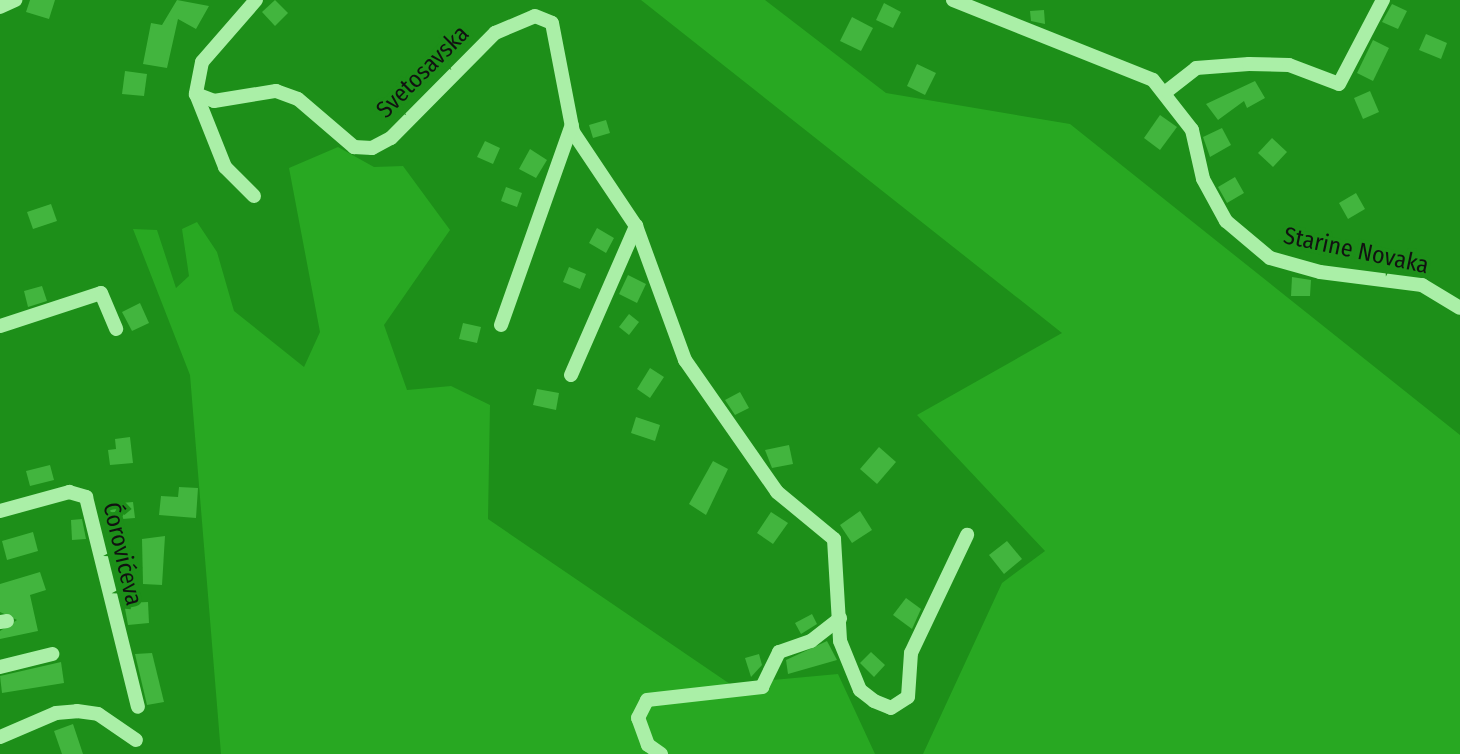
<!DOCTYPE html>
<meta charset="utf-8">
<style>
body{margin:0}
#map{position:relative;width:1460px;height:754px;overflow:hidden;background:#1d8f19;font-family:"Fira Sans Condensed",sans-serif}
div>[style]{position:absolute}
.green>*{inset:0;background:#28a822}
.building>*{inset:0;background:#42b53e}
.minor>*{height:14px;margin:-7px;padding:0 7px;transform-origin:7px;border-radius:7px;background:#aaefa7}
span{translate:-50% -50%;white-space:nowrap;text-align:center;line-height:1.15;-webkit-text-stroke:7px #1d8f19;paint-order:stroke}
.street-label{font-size:24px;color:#111}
</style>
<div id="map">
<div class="green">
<i style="clip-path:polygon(641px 0,765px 0,886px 93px,1070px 124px,1460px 435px,1460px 754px,923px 754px,1002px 583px,1045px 551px,917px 415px,1062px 333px)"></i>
<i style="clip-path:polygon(338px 147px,374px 167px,403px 166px,450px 230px,384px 325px,407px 390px,451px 386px,490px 405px,488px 519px,730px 684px,838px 674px,875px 754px,221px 754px,190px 375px,133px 229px,157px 230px,176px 288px,189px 276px,182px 229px,197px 222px,217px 252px,234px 311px,304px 367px,320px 332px,289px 168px)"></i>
</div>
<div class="building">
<i style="clip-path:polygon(30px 0,55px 0,49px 19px,26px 12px)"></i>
<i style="clip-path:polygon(177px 0,209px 6px,196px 29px,178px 19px,167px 68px,143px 64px,151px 23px,162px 25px)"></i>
<i style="clip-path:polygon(275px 0,288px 13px,275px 26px,262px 12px)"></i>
<i style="clip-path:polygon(884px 3px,901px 12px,893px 28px,876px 20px)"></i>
<i style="clip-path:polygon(1392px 4px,1407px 11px,1398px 29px,1382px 22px)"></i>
<i style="clip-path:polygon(1044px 10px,1045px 24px,1031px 21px,1030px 11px)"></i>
<i style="clip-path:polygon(852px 17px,873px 28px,861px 51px,840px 41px)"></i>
<i style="clip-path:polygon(1426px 34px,1447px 43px,1441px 59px,1419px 50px)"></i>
<i style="clip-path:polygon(1373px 40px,1389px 48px,1373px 81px,1357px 73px)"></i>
<i style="clip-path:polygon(917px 64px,936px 73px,925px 95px,907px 86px)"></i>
<i style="clip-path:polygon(125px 71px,147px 74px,144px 96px,122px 94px)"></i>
<i style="clip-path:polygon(1255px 81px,1265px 98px,1247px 108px,1244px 101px,1218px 120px,1206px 104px)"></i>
<i style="clip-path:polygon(1370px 91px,1379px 112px,1363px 119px,1354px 98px)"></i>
<i style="clip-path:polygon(1160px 115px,1177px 127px,1160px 150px,1144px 138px)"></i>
<i style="clip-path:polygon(606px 120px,610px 133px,593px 138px,589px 125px)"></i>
<i style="clip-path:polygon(1222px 128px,1231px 145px,1210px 157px,1203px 137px)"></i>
<i style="clip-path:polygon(1272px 138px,1287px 152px,1273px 167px,1258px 153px)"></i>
<i style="clip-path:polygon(485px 141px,500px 148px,493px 164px,477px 157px)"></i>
<i style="clip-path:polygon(530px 149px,547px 160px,536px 178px,519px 169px)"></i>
<i style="clip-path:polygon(1235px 177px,1244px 193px,1227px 203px,1218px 187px)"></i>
<i style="clip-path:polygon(506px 187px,522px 193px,517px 207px,501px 201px)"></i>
<i style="clip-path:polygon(1356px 193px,1365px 209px,1348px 219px,1339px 203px)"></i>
<i style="clip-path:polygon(51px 204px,57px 221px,33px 229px,27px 212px)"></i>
<i style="clip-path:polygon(597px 228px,614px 238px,606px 253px,589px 243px)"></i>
<i style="clip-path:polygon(569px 267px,586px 274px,580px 289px,563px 282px)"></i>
<i style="clip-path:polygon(628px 275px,646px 284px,637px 303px,619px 294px)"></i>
<i style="clip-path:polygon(1292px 277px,1311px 280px,1310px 296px,1291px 296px)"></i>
<i style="clip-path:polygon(42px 286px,47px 301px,28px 307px,24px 291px)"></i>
<i style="clip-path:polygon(140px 303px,149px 323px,132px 331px,122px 312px)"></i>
<i style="clip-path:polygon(629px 314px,639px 322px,629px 335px,619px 327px)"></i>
<i style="clip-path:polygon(463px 323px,481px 327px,477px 343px,459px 339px)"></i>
<i style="clip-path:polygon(650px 368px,664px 377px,650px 398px,637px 389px)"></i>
<i style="clip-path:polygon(537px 389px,559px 393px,556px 410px,533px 405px)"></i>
<i style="clip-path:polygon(740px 392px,749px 408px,735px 415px,725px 400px)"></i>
<i style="clip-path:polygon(636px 417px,660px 425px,655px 441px,631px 433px)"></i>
<i style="clip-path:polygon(130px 437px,133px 463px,110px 465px,108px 450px,116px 449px,115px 439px)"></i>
<i style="clip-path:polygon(789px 445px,793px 464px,772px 468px,765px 450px)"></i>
<i style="clip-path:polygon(879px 447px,896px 462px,877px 484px,860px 469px)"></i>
<i style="clip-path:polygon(713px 461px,728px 469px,706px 515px,689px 504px)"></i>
<i style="clip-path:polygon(50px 465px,54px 480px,30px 486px,26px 471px)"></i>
<i style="clip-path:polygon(179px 487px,198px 488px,196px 518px,159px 515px,161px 496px,178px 497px)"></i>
<i style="clip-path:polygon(133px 502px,135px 518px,110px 520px,108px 504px)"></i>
<i style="clip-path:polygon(860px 511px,872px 530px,852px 543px,840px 525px)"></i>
<i style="clip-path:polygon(771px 512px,788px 523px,773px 544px,757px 533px)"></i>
<i style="clip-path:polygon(82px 519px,86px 539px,72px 540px,71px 520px)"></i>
<i style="clip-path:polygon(33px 532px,38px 551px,7px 560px,2px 541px)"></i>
<i style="clip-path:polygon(165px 536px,162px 585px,143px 584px,142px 539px)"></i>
<i style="clip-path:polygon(1007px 541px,1022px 559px,1004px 574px,989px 555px)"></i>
<i style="clip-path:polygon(40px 572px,46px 590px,30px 595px,38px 631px,0 639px,0 631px,17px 620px,0 612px,0 584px)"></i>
<i style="clip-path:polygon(906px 598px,921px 609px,912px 629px,893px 615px)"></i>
<i style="clip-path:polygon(148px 602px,149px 623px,128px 625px,124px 603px)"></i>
<i style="clip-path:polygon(812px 614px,817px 624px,801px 634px,795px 623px)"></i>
<i style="clip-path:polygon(827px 641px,837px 660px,788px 674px,786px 660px)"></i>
<i style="clip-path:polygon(871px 652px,885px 665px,874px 677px,860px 663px)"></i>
<i style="clip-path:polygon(152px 653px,164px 702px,147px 705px,135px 654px)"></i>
<i style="clip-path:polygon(759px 654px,762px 665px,751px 677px,745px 658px)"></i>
<i style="clip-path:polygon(61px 662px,64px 683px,2px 693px,0 676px)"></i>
<i style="clip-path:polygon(73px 724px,83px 754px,62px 754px,54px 731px)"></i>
</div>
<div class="minor">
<i style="left:256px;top:0;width:82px;rotate:131.1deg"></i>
<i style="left:202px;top:62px;width:33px;rotate:101deg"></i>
<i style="left:196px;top:94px;width:19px;rotate:21deg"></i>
<i style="left:214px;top:101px;width:63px;rotate:-9.2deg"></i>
<i style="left:276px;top:91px;width:23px;rotate:20deg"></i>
<i style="left:298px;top:99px;width:74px;rotate:40.6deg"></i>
<i style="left:354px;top:147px;width:18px;rotate:3deg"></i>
<i style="left:372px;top:148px;width:21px;rotate:-28deg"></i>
<i style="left:391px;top:138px;width:148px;rotate:-45.3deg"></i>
<i style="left:495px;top:33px;width:43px;rotate:-23deg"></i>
<i style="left:535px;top:16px;width:18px;rotate:22deg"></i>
<i style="left:552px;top:23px;width:111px;rotate:79.1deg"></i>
<i style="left:573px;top:132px;width:113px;rotate:56.2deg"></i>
<i style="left:636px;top:226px;width:143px;rotate:69.9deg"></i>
<i style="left:685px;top:360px;width:161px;rotate:55.1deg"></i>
<i style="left:777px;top:492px;width:74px;rotate:39.5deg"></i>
<i style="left:834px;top:539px;width:102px;rotate:86.6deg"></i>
<i style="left:840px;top:641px;width:53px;rotate:67.8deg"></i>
<i style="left:860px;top:690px;width:18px;rotate:38deg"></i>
<i style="left:874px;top:701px;width:18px;rotate:22deg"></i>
<i style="left:891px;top:708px;width:20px;rotate:-33deg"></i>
<i style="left:908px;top:697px;width:44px;rotate:-86.1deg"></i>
<i style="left:911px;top:653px;width:131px;rotate:-64.6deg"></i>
<i style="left:953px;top:0;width:215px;rotate:21.8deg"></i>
<i style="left:1153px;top:80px;width:63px;rotate:52deg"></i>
<i style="left:1192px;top:130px;width:50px;rotate:77.3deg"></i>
<i style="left:1203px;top:179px;width:48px;rotate:61.3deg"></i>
<i style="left:1226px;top:221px;width:57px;rotate:40.1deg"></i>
<i style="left:1270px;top:258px;width:52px;rotate:15.6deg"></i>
<i style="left:1320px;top:272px;width:103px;rotate:7.3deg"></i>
<i style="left:1422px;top:285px;width:44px;rotate:31.2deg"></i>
<i style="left:0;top:7px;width:17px;rotate:-25deg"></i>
<i style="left:1167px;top:91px;width:37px;rotate:-38deg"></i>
<i style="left:1196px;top:68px;width:53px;rotate:-4.3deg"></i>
<i style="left:1249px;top:64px;width:40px;rotate:1.4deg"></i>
<i style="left:1289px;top:65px;width:53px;rotate:20.8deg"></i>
<i style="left:1339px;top:84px;width:95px;rotate:-62.4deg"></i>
<i style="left:196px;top:94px;width:79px;rotate:68.3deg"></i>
<i style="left:225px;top:167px;width:41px;rotate:45deg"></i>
<i style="left:501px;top:325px;width:212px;rotate:-70.5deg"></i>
<i style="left:0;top:326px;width:106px;rotate:-18.1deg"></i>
<i style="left:101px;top:293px;width:39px;rotate:67deg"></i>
<i style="left:571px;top:375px;width:163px;rotate:-66.4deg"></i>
<i style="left:0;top:511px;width:72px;rotate:-15.4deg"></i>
<i style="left:69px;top:492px;width:18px;rotate:16deg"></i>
<i style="left:86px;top:497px;width:216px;rotate:76.1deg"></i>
<i style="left:0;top:622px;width:7px;rotate:-8deg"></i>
<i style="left:0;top:667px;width:54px;rotate:-14deg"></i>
<i style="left:0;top:737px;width:61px;rotate:-23.2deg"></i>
<i style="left:56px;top:713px;width:21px;rotate:-5deg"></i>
<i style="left:77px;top:711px;width:21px;rotate:8deg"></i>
<i style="left:98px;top:714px;width:46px;rotate:34.4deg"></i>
<i style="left:661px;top:754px;width:16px;rotate:-145deg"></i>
<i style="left:648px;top:745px;width:29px;rotate:-110deg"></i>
<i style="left:638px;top:718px;width:20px;rotate:-63deg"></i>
<i style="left:647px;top:700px;width:116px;rotate:-6.4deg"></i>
<i style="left:762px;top:687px;width:39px;rotate:-64deg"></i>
<i style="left:779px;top:652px;width:34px;rotate:-19deg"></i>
<i style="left:811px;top:641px;width:37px;rotate:-38deg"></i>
</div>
<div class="street-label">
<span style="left:423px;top:72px;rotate:-45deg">Svetosavska</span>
<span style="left:1356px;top:251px;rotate:12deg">Starine Novaka</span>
<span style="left:122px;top:554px;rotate:77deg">Ćorovićeva</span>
</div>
</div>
